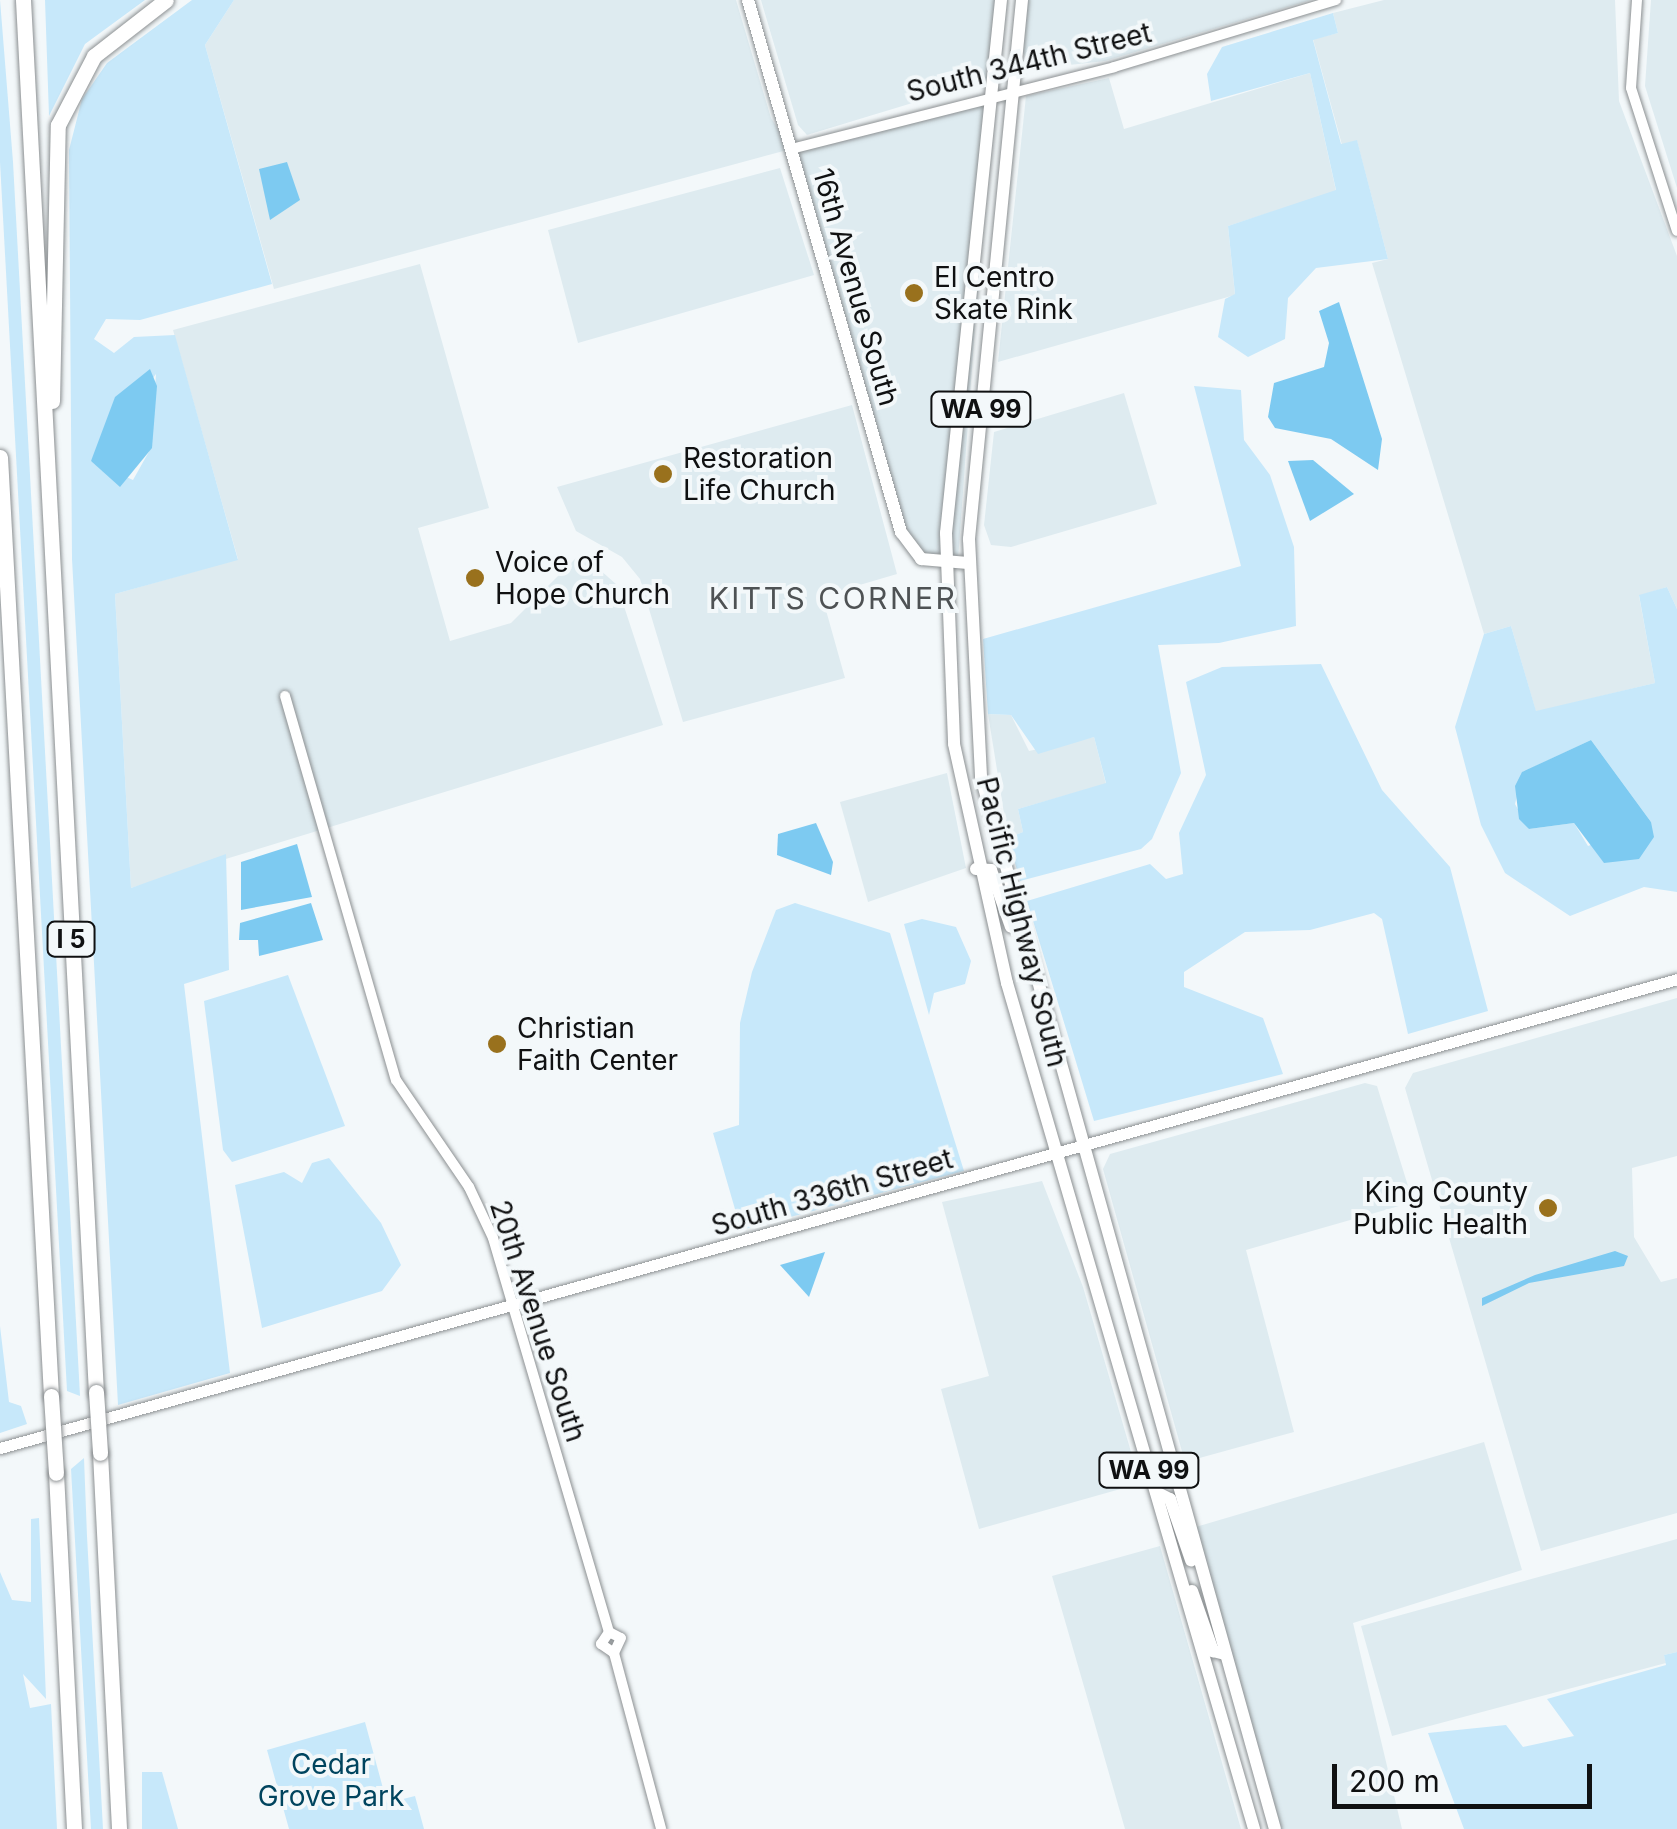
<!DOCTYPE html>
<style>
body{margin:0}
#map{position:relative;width:1677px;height:1829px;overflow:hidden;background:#f3f8fa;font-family:Inter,sans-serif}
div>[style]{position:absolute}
.built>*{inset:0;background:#deebf0}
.green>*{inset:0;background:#c7e8fa}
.water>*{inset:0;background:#7dcaf1}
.roads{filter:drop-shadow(0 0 2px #8c9092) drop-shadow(0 0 2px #8c9092)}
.tertiary>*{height:10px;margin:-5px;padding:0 5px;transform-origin:5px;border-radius:5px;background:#fff}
.secondary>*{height:11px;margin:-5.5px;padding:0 5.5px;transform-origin:5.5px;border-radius:5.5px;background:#fff}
.primary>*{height:12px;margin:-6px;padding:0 6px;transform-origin:6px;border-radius:6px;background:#fff}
.motorway>*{height:15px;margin:-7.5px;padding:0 7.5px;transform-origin:7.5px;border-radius:7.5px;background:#fff}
.bridges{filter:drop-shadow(0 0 2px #8c9092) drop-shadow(0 0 2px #8c9092)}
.motorway-bridge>*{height:15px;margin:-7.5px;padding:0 7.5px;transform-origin:7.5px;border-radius:7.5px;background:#fff}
.dots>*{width:28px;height:28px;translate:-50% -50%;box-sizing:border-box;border:5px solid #f3f8fa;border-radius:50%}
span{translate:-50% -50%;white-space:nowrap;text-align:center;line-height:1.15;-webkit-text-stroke:8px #f3f8fa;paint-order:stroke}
.shield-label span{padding:2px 8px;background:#f3f8fa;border:2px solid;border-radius:8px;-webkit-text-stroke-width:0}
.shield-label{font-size:25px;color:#101112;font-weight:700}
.street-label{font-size:28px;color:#101112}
.poi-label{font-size:28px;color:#101112}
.left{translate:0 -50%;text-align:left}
.right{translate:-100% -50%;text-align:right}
.park-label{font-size:28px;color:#00445e}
.neighbourhood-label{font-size:30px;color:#4e5254;letter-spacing:2.5px}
.scale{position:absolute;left:1332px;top:1764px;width:260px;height:45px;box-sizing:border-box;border:5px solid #101112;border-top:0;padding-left:12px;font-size:30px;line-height:35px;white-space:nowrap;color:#101112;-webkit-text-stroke:8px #f3f8fa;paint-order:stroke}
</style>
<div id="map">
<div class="built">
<i style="clip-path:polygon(234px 0,736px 0,771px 118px,791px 149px,992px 94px,958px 560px,912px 552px,791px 149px,274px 289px,205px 45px)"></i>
<i style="clip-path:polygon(761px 0,996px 0,988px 80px,807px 135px,798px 125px)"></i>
<i style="clip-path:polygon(1028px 0,1311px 0,1105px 61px,1034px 69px,1023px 53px)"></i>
<i style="clip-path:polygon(1384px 0,1615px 0,1619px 101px,1677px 256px,1677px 609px,1667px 587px,1639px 596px,1655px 683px,1536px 712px,1511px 626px,1484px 634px,1372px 263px,1388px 259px,1357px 141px,1342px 145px,1313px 39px,1338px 33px,1333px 13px)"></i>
<i style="clip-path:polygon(1651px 0,1677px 0,1677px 188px,1645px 86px)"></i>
<i style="clip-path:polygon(1310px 73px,1336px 191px,1228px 226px,1235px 295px,998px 362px,1026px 96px,1109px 78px,1124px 129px)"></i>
<i style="clip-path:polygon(780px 168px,814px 275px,578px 343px,548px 230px)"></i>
<i style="clip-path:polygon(420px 264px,489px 508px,418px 528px,450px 641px,511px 623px,581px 553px,617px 585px,663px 725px,131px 888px,115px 594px,238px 559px,173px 330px)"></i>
<i style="clip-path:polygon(1124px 393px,1157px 504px,1011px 547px,991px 545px,984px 525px,994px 432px)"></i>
<i style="clip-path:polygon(852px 405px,897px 574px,822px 596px,845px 678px,683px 722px,640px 579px,622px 557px,576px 531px,557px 487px)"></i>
<i style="clip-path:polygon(988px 714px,1011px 715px,1029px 751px,1094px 737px,1106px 784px,1018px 809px,1023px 832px,1008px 838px)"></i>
<i style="clip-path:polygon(947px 773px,966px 868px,868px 902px,840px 802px)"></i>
<i style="clip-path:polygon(1677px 998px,1677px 1156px,1632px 1168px,1634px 1237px,1661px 1282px,1677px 1278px,1677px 1513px,1541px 1551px,1405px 1088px,1413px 1073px)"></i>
<i style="clip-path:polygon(1365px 1083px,1377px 1086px,1413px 1202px,1246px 1250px,1294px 1432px,1185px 1462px,1103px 1169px,1110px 1154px)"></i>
<i style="clip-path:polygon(1042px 1181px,1083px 1287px,1138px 1476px,1131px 1486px,979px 1529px,941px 1389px,989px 1376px,942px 1202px)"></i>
<i style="clip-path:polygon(1484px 1442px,1522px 1570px,1353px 1623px,1402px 1829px,1275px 1829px,1189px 1529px)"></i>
<i style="clip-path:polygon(1677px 1539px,1677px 1652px,1664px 1655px,1666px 1663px,1392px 1736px,1361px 1626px)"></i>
<i style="clip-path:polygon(1160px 1546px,1216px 1742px,1241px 1829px,1125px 1829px,1085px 1690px,1052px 1576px)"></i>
</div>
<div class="green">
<i style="clip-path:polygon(0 0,13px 162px,80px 1396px,67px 1391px,0 162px)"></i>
<i style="clip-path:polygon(45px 0,145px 0,85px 44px,49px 116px)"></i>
<i style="clip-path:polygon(evenodd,192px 0,234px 0,205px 45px,272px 284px,140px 320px,106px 319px,94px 339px,114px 353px,134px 337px,175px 335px,238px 560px,115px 594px,131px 888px,226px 854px,229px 970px,184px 984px,230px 1373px,118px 1405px,72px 559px,69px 150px,82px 99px,107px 63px,192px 0,156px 374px,151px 448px,133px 480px,91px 461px,156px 374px)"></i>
<i style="clip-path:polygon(1333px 13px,1338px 33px,1313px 40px,1341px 144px,1357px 140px,1388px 259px,1316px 268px,1288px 298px,1285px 339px,1248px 357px,1218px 337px,1225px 299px,1235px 294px,1228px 226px,1336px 190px,1310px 73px,1211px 101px,1207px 74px,1222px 47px)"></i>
<i style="clip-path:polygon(1194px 386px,1241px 390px,1244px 440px,1270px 475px,1294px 547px,1296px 626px,1219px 643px,1158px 645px,1181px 773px,1152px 839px,1141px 849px,1020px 881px,1008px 838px,1023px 832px,1018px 809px,1106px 783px,1094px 737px,1038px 754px,1011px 715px,988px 714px,983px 639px,1241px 566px)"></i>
<i style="clip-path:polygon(evenodd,1667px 587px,1677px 609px,1677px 892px,1644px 887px,1570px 916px,1505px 873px,1481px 825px,1455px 727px,1484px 634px,1511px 626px,1536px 711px,1655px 683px,1639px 595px,1667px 587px,1591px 740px,1651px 822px,1588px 846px,1574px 823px,1529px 829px,1515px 804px,1523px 772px,1591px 740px)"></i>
<i style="clip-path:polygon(1321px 664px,1382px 790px,1450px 867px,1488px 1011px,1408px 1034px,1382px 919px,1374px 913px,1310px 930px,1245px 932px,1184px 972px,1184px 987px,1263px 1018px,1283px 1074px,1094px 1121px,1027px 901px,1150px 864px,1166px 879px,1183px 874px,1179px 833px,1206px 775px,1186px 682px,1222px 667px)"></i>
<i style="clip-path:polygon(795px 903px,890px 933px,964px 1171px,741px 1230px,713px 1133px,739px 1125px,740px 1023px,752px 972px,776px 910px)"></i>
<i style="clip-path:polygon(922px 919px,956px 927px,971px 961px,965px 984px,934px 993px,929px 1015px,904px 924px)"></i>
<i style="clip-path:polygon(288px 975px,345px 1126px,232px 1162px,223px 1150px,204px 1001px)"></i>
<i style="clip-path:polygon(329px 1158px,381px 1223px,401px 1265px,382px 1291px,262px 1328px,235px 1185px,284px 1172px,302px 1183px,312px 1163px)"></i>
<i style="clip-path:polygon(0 1326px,9px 1402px,21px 1406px,27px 1424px,0 1433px)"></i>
<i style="clip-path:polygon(84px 1458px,87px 1536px,103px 1829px,91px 1829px,71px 1469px)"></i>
<i style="clip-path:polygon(39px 1518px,46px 1699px,23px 1674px,30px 1708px,51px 1704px,57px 1829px,0 1829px,0 1572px,12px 1600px,31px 1602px,31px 1519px)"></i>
<i style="clip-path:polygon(1677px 1652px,1677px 1829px,1464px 1829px,1428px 1733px,1506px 1725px,1523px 1747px,1574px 1736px,1547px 1699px,1666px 1665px,1664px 1655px)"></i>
<i style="clip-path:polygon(365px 1722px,387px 1803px,415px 1796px,424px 1829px,289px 1829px,267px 1750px)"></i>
<i style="clip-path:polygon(142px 1772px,162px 1772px,178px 1829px,142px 1829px)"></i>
</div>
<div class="water">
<i style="clip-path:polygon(287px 162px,300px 200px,270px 220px,259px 169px)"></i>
<i style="clip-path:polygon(1339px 302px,1382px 439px,1378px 470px,1331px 439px,1275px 428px,1268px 417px,1274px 383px,1324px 367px,1329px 343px,1319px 311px)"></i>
<i style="clip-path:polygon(150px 369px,157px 386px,152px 448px,120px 487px,91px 461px,115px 397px)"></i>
<i style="clip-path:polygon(1313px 460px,1354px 494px,1310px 521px,1288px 461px)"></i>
<i style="clip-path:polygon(1591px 740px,1651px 822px,1654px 837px,1639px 859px,1604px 863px,1574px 823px,1529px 829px,1519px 819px,1515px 786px,1522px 772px)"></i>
<i style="clip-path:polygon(816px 823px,833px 862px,831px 875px,777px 855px,778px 834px)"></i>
<i style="clip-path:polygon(297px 844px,312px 897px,241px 910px,241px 862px)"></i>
<i style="clip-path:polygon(311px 903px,323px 940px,259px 956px,258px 940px,239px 940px,240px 923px)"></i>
<i style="clip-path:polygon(1615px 1251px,1628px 1256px,1624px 1266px,1529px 1283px,1482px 1306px,1482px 1298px,1535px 1275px)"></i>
<i style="clip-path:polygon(825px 1252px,809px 1297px,780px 1265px)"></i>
</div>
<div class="roads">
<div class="tertiary">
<i style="left:1637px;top:0;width:88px;rotate:93.9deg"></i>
<i style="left:1631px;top:88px;width:150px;rotate:72.2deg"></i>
<i style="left:791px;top:149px;width:333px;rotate:-14.2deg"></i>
<i style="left:1114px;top:67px;width:232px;rotate:-16.8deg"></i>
<i style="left:285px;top:696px;width:400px;rotate:73.9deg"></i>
<i style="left:396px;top:1080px;width:130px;rotate:55.7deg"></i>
<i style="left:469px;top:1187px;width:56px;rotate:64.8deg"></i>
<i style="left:493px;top:1238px;width:411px;rotate:73.6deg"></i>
<i style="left:609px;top:1632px;width:13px;rotate:27deg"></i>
<i style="left:621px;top:1638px;width:17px;rotate:115deg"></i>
<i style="left:614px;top:1653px;width:16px;rotate:-145deg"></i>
<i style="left:601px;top:1644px;width:14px;rotate:-56deg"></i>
<i style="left:614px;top:1653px;width:182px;rotate:75deg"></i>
</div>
<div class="secondary">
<i style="left:0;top:1448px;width:1741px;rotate:-15.62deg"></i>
</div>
<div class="primary">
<i style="left:748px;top:0;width:554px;rotate:73.96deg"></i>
<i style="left:901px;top:532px;width:34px;rotate:53deg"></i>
<i style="left:921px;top:559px;width:47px;rotate:4.9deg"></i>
<i style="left:1001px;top:0;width:536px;rotate:95.89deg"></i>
<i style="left:946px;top:533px;width:211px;rotate:87.8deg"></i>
<i style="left:954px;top:744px;width:245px;rotate:77.5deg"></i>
<i style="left:1007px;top:983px;width:881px;rotate:73.72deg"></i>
<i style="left:1022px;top:0;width:542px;rotate:95.62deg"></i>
<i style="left:969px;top:539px;width:238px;rotate:87.1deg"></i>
<i style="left:981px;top:777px;width:1092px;rotate:74.39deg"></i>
<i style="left:976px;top:869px;width:15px;rotate:4deg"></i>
<i style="left:991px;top:870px;width:60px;rotate:70.7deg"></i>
<i style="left:1156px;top:1492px;width:16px;rotate:27deg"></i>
<i style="left:1170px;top:1499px;width:65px;rotate:71deg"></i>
<i style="left:1192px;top:1591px;width:64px;rotate:70.7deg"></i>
<i style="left:1213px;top:1651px;width:12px;rotate:14deg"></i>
</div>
<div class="motorway">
<i style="left:23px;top:0;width:1394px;rotate:87deg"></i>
<i style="left:52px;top:401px;width:276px;rotate:-88.8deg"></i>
<i style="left:58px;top:125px;width:78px;rotate:-62.4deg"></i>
<i style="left:94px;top:56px;width:91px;rotate:-37.9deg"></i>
<i style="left:0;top:457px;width:940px;rotate:86.89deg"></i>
<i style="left:100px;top:1453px;width:376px;rotate:87.1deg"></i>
<i style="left:56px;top:1473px;width:356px;rotate:87.1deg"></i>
</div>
</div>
<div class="bridges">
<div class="motorway-bridge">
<i style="left:96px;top:1392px;width:61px;rotate:86.2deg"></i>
<i style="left:51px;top:1396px;width:77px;rotate:86.3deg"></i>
</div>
</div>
<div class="dots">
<i style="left:914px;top:293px;background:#99711d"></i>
<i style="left:663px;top:474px;background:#99711d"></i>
<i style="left:475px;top:578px;background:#99711d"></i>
<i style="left:497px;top:1044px;background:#99711d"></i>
<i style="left:1548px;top:1208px;background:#99711d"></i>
</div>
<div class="shield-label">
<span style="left:981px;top:409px">WA 99</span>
<span style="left:71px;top:939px">I 5</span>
<span style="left:1149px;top:1470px">WA 99</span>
</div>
<div class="street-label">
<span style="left:1029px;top:62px;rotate:-14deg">South 344th Street</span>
<span style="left:856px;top:287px;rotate:74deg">16th Avenue South</span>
<span style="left:1022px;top:922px;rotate:76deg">Pacific Highway South</span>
<span style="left:832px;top:1192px;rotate:-16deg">South 336th Street</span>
<span style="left:538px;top:1321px;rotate:72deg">20th Avenue South</span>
</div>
<div class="poi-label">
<span class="left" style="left:934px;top:293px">El Centro<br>Skate Rink</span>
<span class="left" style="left:683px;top:474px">Restoration<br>Life Church</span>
<span class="left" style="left:495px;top:578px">Voice of<br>Hope Church</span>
<span class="left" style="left:517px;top:1044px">Christian<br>Faith Center</span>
<span class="right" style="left:1528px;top:1208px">King County<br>Public Health</span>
</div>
<div class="park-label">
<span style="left:331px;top:1780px">Cedar<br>Grove Park</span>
</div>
<div class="neighbourhood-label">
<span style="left:833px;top:598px">KITTS CORNER</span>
</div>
<div class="scale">200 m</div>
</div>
